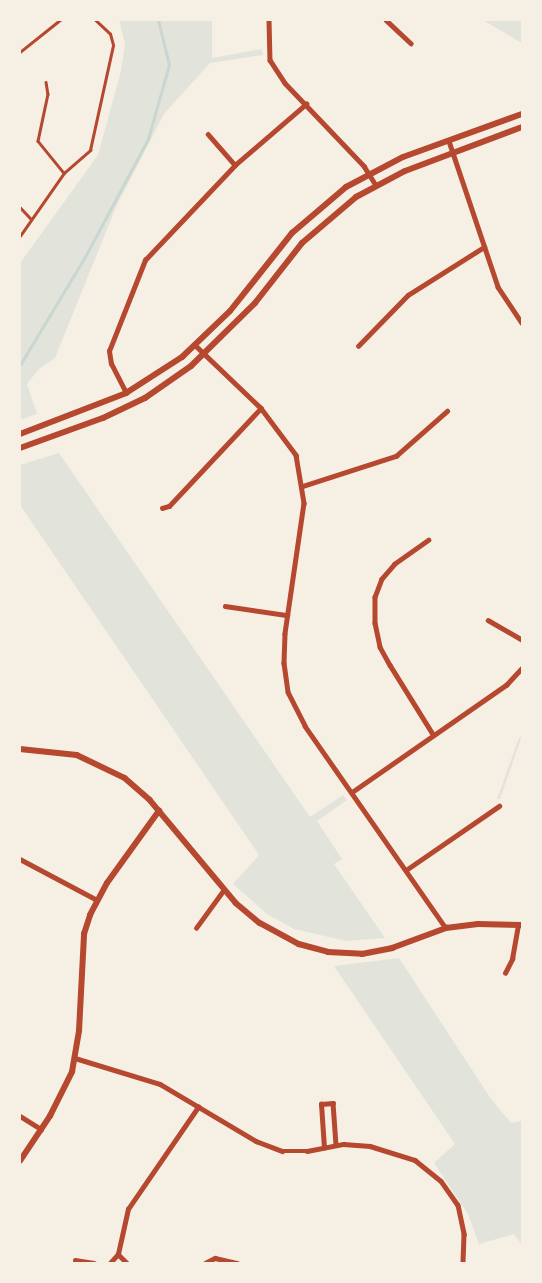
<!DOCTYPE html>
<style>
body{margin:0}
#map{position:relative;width:542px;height:1283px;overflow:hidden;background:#f6efe4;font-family:Overpass,sans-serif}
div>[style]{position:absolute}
.green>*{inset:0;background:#e2e4dc}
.stream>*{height:2.5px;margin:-1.25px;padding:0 1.25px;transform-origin:1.25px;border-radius:1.25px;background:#c9d6d2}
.service>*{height:2.5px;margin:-1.25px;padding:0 1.25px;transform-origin:1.25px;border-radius:1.25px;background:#b5482f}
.minor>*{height:4.5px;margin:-2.25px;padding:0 2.25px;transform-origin:2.25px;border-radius:2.25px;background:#b5482f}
.tertiary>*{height:5.5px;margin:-2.75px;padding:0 2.75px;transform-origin:2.75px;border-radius:2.75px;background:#b5482f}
.secondary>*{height:6px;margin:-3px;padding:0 3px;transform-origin:3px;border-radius:3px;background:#b5482f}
span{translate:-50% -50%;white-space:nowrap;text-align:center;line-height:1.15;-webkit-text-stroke:4px #f6efe4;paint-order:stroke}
.frame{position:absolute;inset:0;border:21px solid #f6efe4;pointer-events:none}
</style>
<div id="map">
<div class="green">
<i style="clip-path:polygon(119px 20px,212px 20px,212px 58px,262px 49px,263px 55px,210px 63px,164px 114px,116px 207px,55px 358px,39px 369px,27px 384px,37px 414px,20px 420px,20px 263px,98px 155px,121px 71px,125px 44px)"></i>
<i style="clip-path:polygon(483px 20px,522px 20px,522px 43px)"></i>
<i style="clip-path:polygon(59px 453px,310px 817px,343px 795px,347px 800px,317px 821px,342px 859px,334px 864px,385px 938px,346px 941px,294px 929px,267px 914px,233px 884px,259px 855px,20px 505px,20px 465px)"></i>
<i style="clip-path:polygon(522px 736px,500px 799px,497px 799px,519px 738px)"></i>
<i style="clip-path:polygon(399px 958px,491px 1099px,511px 1123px,522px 1121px,522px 1245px,514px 1234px,479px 1244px,468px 1214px,434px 1163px,455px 1144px,334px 966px)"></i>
</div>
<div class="stream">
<i style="left:20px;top:365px;width:126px;rotate:-59deg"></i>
<i style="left:85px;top:257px;width:134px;rotate:-61.9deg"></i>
<i style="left:148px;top:139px;width:77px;rotate:-74.2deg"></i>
<i style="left:169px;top:65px;width:46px;rotate:-103.7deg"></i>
</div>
<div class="service">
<i style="left:20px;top:52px;width:51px;rotate:-38.7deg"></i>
<i style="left:46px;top:82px;width:12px;rotate:81deg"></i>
<i style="left:48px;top:94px;width:48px;rotate:102deg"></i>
<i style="left:38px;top:141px;width:41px;rotate:50.9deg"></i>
<i style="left:20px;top:207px;width:16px;rotate:47deg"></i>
<i style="left:20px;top:236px;width:77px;rotate:-55.1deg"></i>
<i style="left:64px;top:173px;width:35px;rotate:-41deg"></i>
<i style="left:90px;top:150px;width:107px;rotate:-77.6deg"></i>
<i style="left:113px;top:45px;width:11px;rotate:-105deg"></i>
<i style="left:110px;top:34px;width:21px;rotate:-137deg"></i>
</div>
<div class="minor">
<i style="left:269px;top:20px;width:40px;rotate:88.6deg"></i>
<i style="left:270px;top:60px;width:27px;rotate:57deg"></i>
<i style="left:285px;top:83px;width:115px;rotate:46.4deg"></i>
<i style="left:364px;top:166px;width:22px;rotate:58deg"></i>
<i style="left:386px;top:20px;width:34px;rotate:43deg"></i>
<i style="left:208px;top:134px;width:41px;rotate:48.9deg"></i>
<i style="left:449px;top:141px;width:154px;rotate:71.4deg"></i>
<i style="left:498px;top:287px;width:43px;rotate:56.3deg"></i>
<i style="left:195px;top:345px;width:91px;rotate:43.7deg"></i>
<i style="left:261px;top:408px;width:59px;rotate:53.3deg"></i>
<i style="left:296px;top:455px;width:49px;rotate:80.5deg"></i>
<i style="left:304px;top:503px;width:132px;rotate:98.3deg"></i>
<i style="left:285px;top:634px;width:29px;rotate:92deg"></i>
<i style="left:284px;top:663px;width:29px;rotate:82deg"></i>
<i style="left:288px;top:692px;width:38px;rotate:63deg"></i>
<i style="left:305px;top:726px;width:246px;rotate:55.1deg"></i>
<i style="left:358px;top:346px;width:71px;rotate:-45.6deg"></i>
<i style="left:408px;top:295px;width:90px;rotate:-32.3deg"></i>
<i style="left:126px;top:393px;width:33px;rotate:-117deg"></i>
<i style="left:111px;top:364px;width:13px;rotate:-99deg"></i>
<i style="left:109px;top:351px;width:98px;rotate:-68.4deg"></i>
<i style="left:145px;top:260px;width:131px;rotate:-46.5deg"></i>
<i style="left:235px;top:165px;width:94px;rotate:-40.7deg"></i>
<i style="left:303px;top:486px;width:98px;rotate:-17.9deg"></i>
<i style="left:396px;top:456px;width:68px;rotate:-41.4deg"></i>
<i style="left:162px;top:508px;width:7px;rotate:-16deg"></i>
<i style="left:169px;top:506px;width:134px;rotate:-46.8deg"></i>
<i style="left:429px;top:540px;width:42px;rotate:144.8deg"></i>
<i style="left:395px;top:564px;width:20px;rotate:131deg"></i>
<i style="left:382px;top:579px;width:19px;rotate:111deg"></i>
<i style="left:375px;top:597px;width:26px;rotate:90deg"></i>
<i style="left:375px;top:623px;width:25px;rotate:78deg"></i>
<i style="left:380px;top:647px;width:21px;rotate:61deg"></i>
<i style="left:390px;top:665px;width:81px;rotate:58.1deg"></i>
<i style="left:225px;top:606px;width:63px;rotate:8.3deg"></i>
<i style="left:488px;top:620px;width:39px;rotate:30deg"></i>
<i style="left:352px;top:792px;width:188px;rotate:-34.8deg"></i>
<i style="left:506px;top:685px;width:23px;rotate:-47deg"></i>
<i style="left:20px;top:859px;width:87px;rotate:28deg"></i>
<i style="left:406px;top:870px;width:113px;rotate:-34.5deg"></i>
<i style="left:196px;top:928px;width:46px;rotate:-53.9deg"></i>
<i style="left:505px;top:973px;width:16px;rotate:-63deg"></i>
<i style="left:512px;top:959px;width:35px;rotate:-80deg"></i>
<i style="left:75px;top:1058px;width:89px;rotate:17deg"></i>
<i style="left:160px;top:1084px;width:112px;rotate:30.7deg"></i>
<i style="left:256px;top:1141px;width:28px;rotate:21deg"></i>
<i style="left:282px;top:1151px;width:25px"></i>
<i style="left:307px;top:1151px;width:37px;rotate:-11deg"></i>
<i style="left:343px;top:1144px;width:27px;rotate:4deg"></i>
<i style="left:370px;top:1146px;width:47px;rotate:17.3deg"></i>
<i style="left:415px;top:1160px;width:33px;rotate:39deg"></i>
<i style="left:441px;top:1181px;width:29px;rotate:55deg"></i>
<i style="left:458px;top:1205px;width:30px;rotate:78deg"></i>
<i style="left:464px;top:1234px;width:29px;rotate:92deg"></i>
<i style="left:20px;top:1116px;width:25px;rotate:32deg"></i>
<i style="left:324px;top:1148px;width:44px;rotate:-93.9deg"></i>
<i style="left:321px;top:1104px;width:12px;rotate:-5deg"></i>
<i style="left:333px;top:1103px;width:42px;rotate:85.9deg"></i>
<i style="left:118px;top:1254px;width:46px;rotate:-77.5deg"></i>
<i style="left:128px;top:1209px;width:124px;rotate:-55.5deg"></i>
<i style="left:75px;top:1260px;width:19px;rotate:9deg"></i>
<i style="left:110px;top:1263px;width:12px;rotate:-48deg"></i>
<i style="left:118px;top:1254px;width:13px;rotate:45deg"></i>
<i style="left:205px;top:1263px;width:11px;rotate:-27deg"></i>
<i style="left:215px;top:1258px;width:23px;rotate:13deg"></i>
</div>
<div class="tertiary">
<i style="left:20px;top:749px;width:57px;rotate:6deg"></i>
<i style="left:77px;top:755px;width:53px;rotate:25.6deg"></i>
<i style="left:125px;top:778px;width:33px;rotate:41deg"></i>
<i style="left:150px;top:800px;width:134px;rotate:50.1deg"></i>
<i style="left:236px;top:903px;width:31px;rotate:40deg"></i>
<i style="left:260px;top:923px;width:44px;rotate:28.3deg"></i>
<i style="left:299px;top:944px;width:30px;rotate:15deg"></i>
<i style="left:328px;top:952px;width:34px;rotate:3deg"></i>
<i style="left:362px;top:954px;width:31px;rotate:-11deg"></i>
<i style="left:392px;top:948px;width:58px;rotate:-20.3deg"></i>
<i style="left:446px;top:928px;width:32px;rotate:-7deg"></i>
<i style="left:478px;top:924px;width:44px;rotate:1.3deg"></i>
<i style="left:20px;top:1161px;width:54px;rotate:-56.3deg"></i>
<i style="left:50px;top:1116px;width:49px;rotate:-63.4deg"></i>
<i style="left:72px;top:1072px;width:42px;rotate:-80.3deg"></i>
<i style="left:79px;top:1031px;width:97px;rotate:-87deg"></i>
<i style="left:84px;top:934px;width:20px;rotate:-72deg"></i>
<i style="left:90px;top:915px;width:36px;rotate:-62deg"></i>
<i style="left:107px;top:883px;width:89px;rotate:-54.2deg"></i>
</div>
<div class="secondary">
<i style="left:20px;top:434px;width:114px;rotate:-21.1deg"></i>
<i style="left:126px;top:393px;width:67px;rotate:-32.7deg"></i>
<i style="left:182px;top:357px;width:66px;rotate:-43.8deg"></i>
<i style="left:230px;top:311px;width:100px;rotate:-51.5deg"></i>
<i style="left:292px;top:233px;width:71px;rotate:-40.4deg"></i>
<i style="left:346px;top:187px;width:64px;rotate:-27.8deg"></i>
<i style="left:403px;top:157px;width:127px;rotate:-19.9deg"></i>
<i style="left:20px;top:448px;width:88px;rotate:-19.9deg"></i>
<i style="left:103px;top:418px;width:47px;rotate:-25.5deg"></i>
<i style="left:145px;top:398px;width:56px;rotate:-34.8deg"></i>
<i style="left:191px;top:366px;width:90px;rotate:-44.5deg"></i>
<i style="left:255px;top:303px;width:76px;rotate:-51.9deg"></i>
<i style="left:302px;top:243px;width:71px;rotate:-40.4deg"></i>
<i style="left:356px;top:197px;width:55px;rotate:-28deg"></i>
<i style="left:405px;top:171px;width:125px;rotate:-20.6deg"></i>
</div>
<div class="frame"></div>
</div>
